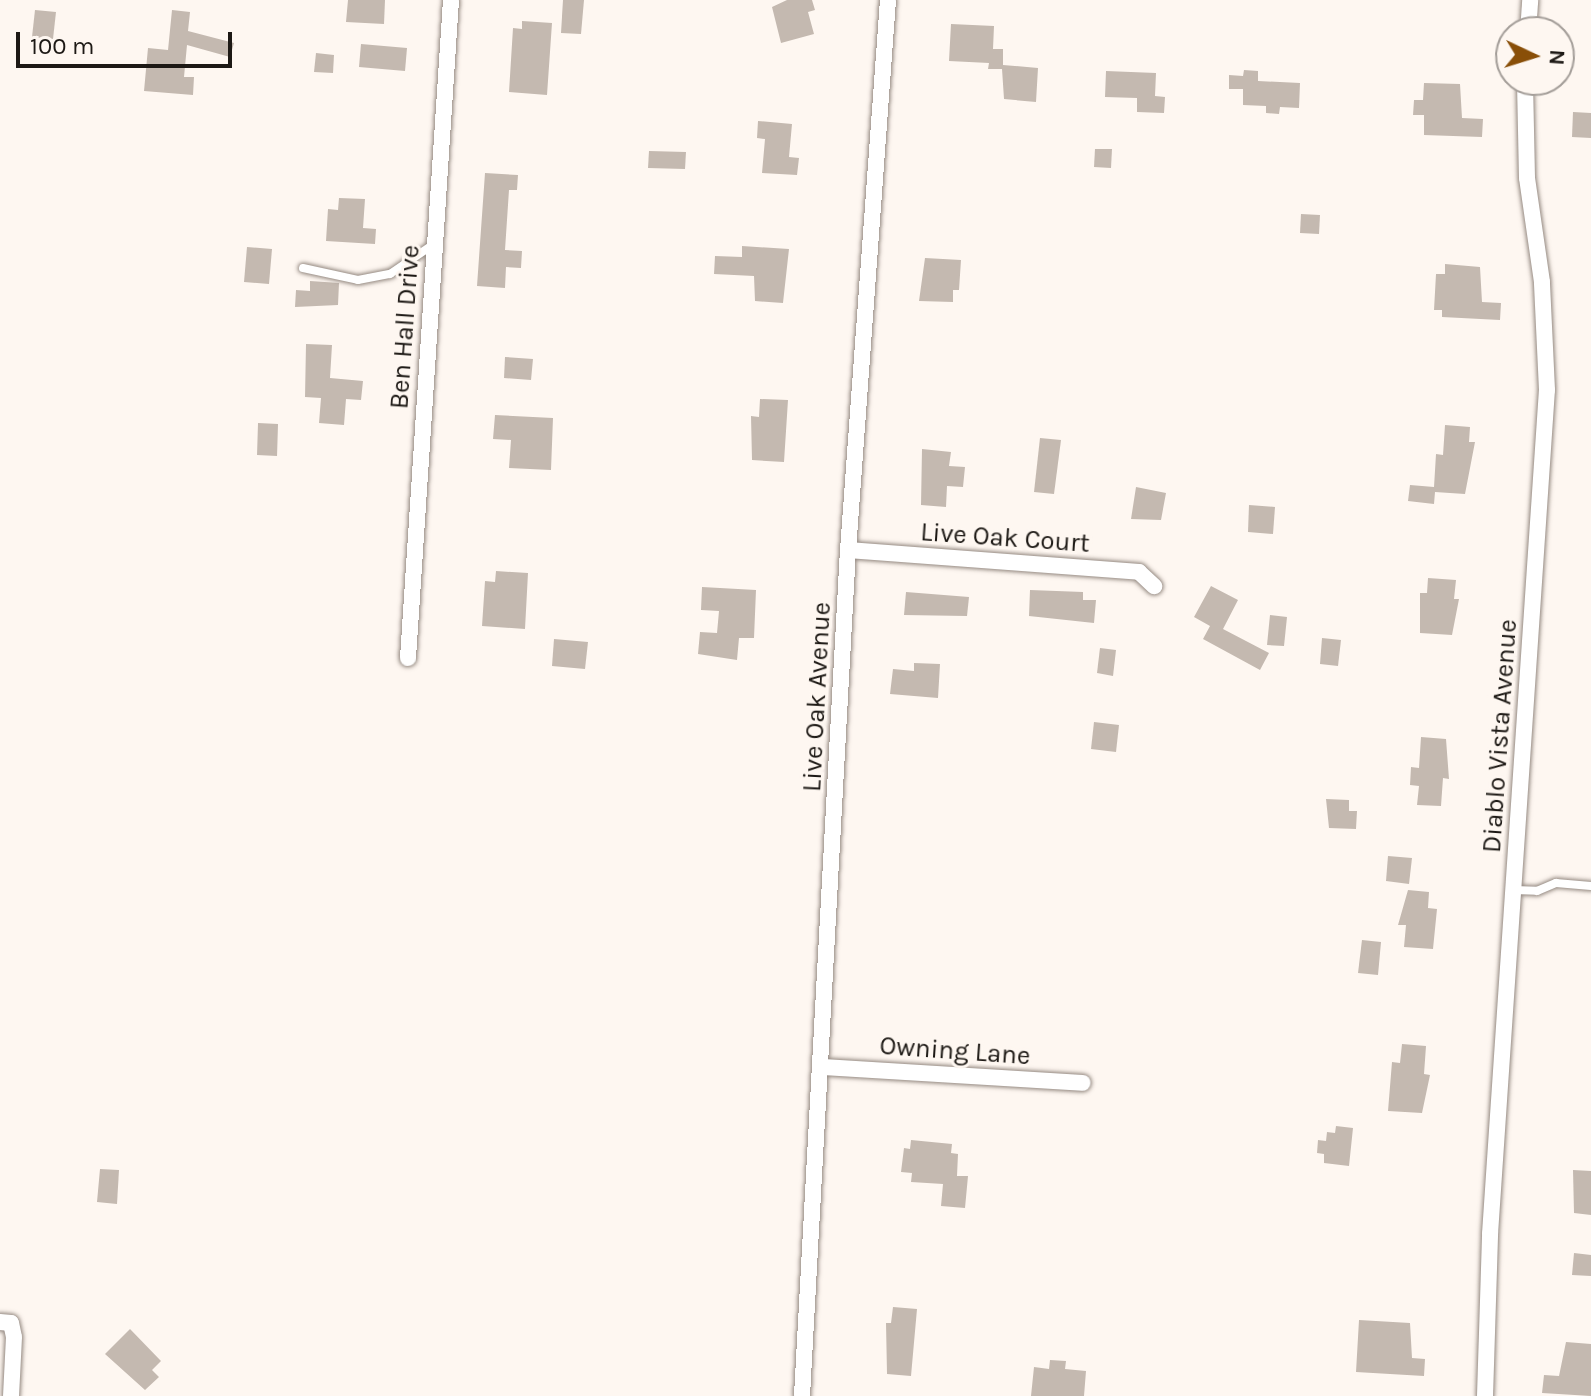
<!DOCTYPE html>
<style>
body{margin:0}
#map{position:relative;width:1591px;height:1396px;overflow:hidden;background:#fef7f1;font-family:Karla,sans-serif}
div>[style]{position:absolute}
.building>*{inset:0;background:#c4b9b0}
.roads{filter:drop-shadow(0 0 2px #958a82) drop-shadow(0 0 2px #958a82)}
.lane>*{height:8px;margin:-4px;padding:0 4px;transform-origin:4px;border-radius:4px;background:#fff}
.street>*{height:16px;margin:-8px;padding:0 8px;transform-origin:8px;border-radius:8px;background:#fff}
span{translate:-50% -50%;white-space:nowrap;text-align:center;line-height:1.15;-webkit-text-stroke:6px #fef7f1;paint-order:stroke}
.street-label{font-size:26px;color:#1d1915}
.north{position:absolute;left:1495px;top:16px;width:80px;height:80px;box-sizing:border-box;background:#fef7f1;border:2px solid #a49e99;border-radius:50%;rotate:94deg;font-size:22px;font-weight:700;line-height:32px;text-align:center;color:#1d1915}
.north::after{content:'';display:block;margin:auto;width:28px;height:36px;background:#894f08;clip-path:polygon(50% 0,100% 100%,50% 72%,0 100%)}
.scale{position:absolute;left:16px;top:32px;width:216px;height:36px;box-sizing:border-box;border:4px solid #1d1915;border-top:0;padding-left:10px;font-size:24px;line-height:28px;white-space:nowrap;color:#1d1915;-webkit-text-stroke:6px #fef7f1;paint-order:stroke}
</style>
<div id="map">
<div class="building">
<i style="clip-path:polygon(348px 0,385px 0,384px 24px,346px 22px)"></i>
<i style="clip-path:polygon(563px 0,584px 0,581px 34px,561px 33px)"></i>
<i style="clip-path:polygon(787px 0,812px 0,815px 10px,808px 12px,814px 34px,781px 43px,772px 7px)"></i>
<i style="clip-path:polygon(35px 10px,56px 12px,53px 39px,32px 37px)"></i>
<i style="clip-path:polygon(172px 10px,190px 12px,188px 31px,234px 43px,230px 57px,187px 45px,184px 77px,194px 77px,193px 95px,144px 91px,148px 48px,168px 50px)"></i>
<i style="clip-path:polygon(522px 21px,552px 23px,547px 95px,509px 92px,513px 28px,522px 29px)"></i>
<i style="clip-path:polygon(951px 24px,994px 26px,993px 49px,1003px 49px,1003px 65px,1038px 68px,1036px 102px,1004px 99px,1002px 69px,988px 69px,989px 63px,949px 61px)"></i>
<i style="clip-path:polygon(361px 44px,407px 48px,405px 71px,359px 67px)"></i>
<i style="clip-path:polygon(316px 53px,334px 55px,333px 73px,314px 72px)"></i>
<i style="clip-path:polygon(1244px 70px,1258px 71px,1258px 81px,1300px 83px,1299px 108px,1280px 107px,1279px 114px,1266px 113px,1266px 106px,1243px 105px,1243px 89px,1229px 89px,1229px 75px,1243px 76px)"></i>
<i style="clip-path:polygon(1106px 71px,1156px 73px,1155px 96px,1165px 97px,1164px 113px,1137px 112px,1137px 98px,1105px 97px)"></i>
<i style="clip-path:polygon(1424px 83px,1460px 84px,1462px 118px,1483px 119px,1482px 137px,1424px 135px,1424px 115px,1413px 115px,1414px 100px,1423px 100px)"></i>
<i style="clip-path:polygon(1573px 112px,1591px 113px,1591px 138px,1572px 137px)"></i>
<i style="clip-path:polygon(758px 121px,792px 124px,789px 157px,799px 158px,797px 175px,762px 173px,765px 139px,757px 138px)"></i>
<i style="clip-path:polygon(1095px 149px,1112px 149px,1111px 168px,1094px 167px)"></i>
<i style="clip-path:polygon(649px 151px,686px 152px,685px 169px,648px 168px)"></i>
<i style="clip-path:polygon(485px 173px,518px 175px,517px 190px,509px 190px,505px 250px,522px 251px,521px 268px,506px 267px,505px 288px,477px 286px)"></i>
<i style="clip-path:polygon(339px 198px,365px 199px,363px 228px,376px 229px,375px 244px,326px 241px,328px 209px,338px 210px)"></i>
<i style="clip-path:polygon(1301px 214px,1320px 215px,1319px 234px,1300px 233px)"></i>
<i style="clip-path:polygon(742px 246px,789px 249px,783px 303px,755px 301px,754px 276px,714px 274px,715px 256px,742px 257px)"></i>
<i style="clip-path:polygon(247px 247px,272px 249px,269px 284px,244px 282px)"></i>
<i style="clip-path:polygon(925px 258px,961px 260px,959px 290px,953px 290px,953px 302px,919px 301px)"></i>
<i style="clip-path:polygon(1445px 264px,1480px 267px,1482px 302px,1501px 303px,1500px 320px,1442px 317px,1442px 310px,1434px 310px,1436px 274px,1445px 274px)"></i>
<i style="clip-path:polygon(310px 281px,339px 283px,338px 305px,295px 307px,296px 290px,310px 291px)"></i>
<i style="clip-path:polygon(306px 344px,332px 345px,330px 378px,363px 381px,361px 400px,346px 399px,344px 425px,319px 423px,321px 398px,305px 397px)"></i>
<i style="clip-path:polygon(505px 357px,533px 359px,531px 380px,504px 378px)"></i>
<i style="clip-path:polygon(760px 399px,788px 400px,784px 462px,752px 460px,751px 416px,759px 417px)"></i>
<i style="clip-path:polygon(495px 415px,553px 418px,551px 470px,509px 468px,511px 440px,493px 439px)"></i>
<i style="clip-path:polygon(258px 423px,278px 424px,277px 456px,257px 455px)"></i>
<i style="clip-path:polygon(1445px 425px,1470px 427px,1469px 442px,1475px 442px,1465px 494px,1435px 492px,1434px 504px,1408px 501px,1410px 485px,1434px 487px,1436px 454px,1443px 455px)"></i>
<i style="clip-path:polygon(1040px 438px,1061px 440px,1054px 494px,1034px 492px)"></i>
<i style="clip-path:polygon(922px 449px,951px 452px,949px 466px,965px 467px,963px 487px,947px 486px,946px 507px,921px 505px)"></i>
<i style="clip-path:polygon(1136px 487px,1166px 493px,1161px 520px,1131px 519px)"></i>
<i style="clip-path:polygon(1249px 505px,1275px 507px,1273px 534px,1248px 532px)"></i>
<i style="clip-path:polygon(496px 571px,528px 573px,525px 629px,482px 626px,485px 581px,495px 582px)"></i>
<i style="clip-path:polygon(1428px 578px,1456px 580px,1454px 599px,1459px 599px,1452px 635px,1420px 633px,1420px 593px,1427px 593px)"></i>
<i style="clip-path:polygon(1211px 586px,1238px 600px,1223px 629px,1269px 653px,1260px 670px,1203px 639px,1210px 626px,1194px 617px)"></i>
<i style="clip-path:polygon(702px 587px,756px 590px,754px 638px,739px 638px,737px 660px,698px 654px,700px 632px,717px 633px,719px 611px,701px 610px)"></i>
<i style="clip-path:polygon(1030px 590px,1083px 592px,1083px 600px,1096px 600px,1094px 623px,1029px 616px)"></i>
<i style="clip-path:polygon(906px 592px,969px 597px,967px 616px,904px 615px)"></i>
<i style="clip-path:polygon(1270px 615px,1287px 617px,1284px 646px,1267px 645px)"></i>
<i style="clip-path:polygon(1322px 638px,1341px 640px,1338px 666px,1320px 664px)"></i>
<i style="clip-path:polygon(554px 639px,588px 642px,585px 669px,552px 666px)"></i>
<i style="clip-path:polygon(1100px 648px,1116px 650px,1113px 676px,1097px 673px)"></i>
<i style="clip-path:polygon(914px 663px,940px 664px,938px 698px,890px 694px,893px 669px,914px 671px)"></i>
<i style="clip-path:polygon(1094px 722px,1119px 725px,1116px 752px,1091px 749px)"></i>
<i style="clip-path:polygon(1421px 737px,1446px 739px,1449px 779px,1443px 778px,1441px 806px,1417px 805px,1419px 786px,1410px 785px,1411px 767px,1419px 768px)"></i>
<i style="clip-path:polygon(1326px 799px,1349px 800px,1349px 811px,1357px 811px,1356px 829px,1329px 828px)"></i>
<i style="clip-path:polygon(1388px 856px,1412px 858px,1409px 884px,1386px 881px)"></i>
<i style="clip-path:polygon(1408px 890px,1429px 892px,1428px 908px,1437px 909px,1433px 949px,1404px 947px,1406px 925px,1398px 925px)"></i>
<i style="clip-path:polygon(1362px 940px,1381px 942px,1378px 975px,1358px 973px)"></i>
<i style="clip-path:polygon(1402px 1044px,1426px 1046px,1424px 1074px,1430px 1075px,1422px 1113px,1388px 1111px,1392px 1062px,1400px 1063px)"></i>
<i style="clip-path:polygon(1336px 1126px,1353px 1128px,1349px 1166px,1324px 1163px,1324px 1154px,1317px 1153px,1318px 1140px,1326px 1141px,1327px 1132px,1335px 1133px)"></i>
<i style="clip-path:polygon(911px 1140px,952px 1144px,951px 1153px,958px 1154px,957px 1176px,968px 1176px,965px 1208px,941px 1206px,943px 1184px,911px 1182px,912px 1173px,901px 1172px,904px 1148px,910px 1149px)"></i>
<i style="clip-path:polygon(100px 1169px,119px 1170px,117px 1204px,97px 1202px)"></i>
<i style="clip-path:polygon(1573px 1170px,1591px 1171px,1591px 1215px,1574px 1213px)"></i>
<i style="clip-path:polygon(1574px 1253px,1591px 1255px,1591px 1276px,1572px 1275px)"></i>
<i style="clip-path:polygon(893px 1307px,917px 1309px,911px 1376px,887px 1374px,886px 1323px,891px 1323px)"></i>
<i style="clip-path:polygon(1359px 1320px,1410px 1323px,1412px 1358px,1425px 1359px,1424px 1376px,1356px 1372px)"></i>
<i style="clip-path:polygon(130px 1329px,161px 1361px,152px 1370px,159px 1377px,145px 1390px,105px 1354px)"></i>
<i style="clip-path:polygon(1566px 1342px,1591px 1344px,1591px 1396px,1542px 1393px,1544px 1375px,1559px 1376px)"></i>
<i style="clip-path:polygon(1050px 1360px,1066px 1361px,1065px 1369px,1086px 1371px,1084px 1396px,1031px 1396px,1034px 1367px,1049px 1369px)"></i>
</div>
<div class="roads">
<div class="lane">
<i style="left:303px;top:268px;width:56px;rotate:12.3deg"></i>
<i style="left:358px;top:280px;width:33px;rotate:-11deg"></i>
<i style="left:390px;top:274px;width:53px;rotate:-34.3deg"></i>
<i style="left:1513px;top:890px;width:24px;rotate:2deg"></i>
<i style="left:1537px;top:891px;width:21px;rotate:-23deg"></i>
<i style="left:1556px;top:883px;width:35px;rotate:5deg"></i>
</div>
<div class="street">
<i style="left:1528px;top:32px;width:32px;rotate:-86deg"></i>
<i style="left:848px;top:550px;width:292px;rotate:4.3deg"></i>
<i style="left:1139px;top:572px;width:21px;rotate:43deg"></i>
<i style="left:408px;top:658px;width:659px;rotate:-86.26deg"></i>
<i style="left:823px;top:1067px;width:260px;rotate:3.5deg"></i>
<i style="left:0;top:1322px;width:11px;rotate:5deg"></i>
<i style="left:11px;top:1323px;width:14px;rotate:78deg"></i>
<i style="left:14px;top:1337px;width:59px;rotate:92.9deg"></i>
<i style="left:802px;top:1396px;width:847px;rotate:-86.89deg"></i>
<i style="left:848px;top:550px;width:551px;rotate:-85.84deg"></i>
<i style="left:1485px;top:1396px;width:162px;rotate:-88.2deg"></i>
<i style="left:1490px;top:1234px;width:846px;rotate:-86.14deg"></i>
<i style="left:1547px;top:390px;width:108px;rotate:-92.7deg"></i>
<i style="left:1542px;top:282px;width:105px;rotate:-98.2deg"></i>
<i style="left:1527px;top:178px;width:98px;rotate:-91.2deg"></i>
</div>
</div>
<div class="street-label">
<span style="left:405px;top:327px;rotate:-86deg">Ben Hall Drive</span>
<span style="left:1005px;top:538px;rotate:4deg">Live Oak Court</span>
<span style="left:817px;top:697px;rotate:-87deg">Live Oak Avenue</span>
<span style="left:1500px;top:736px;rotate:-86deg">Diablo Vista Avenue</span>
<span style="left:955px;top:1051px;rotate:4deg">Owning Lane</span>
</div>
<div class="north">N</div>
<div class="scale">100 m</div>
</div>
